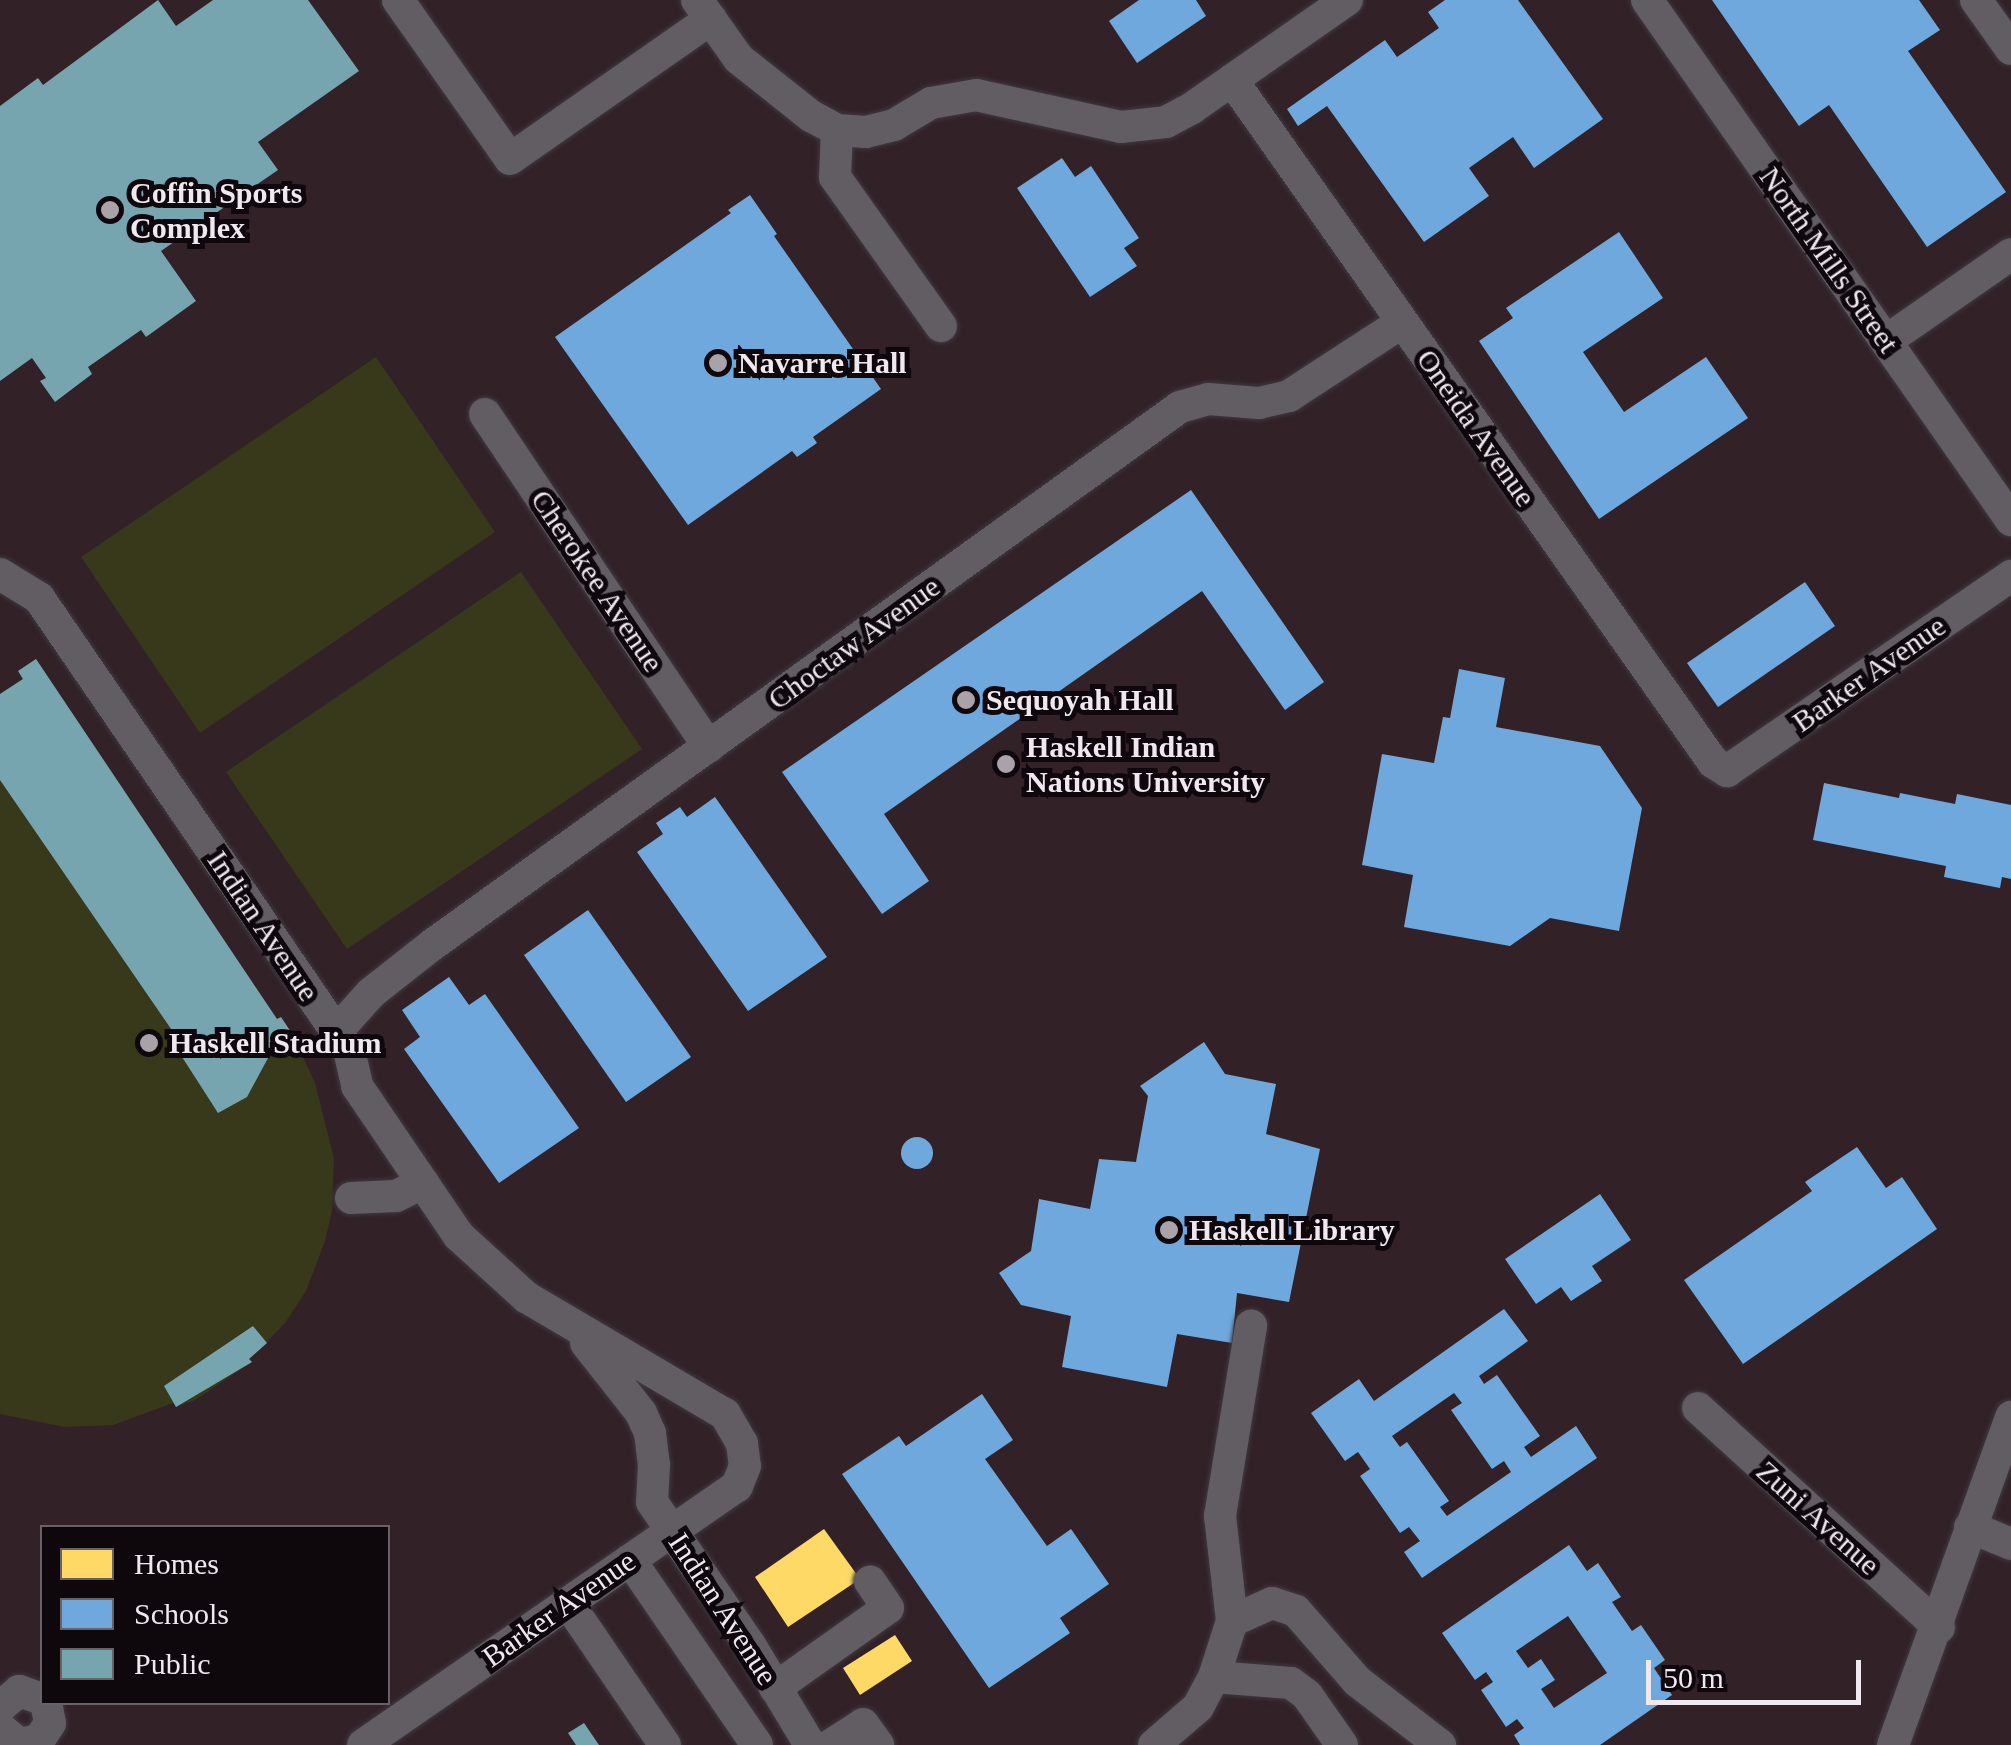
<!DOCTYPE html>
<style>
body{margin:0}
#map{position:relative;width:2011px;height:1745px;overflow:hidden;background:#251f25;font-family:Georgia,serif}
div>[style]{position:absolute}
.education>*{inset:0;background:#322228}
.green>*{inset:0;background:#37391a}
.homes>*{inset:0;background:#ffd966}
.schools>*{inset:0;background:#6fa8dc}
.round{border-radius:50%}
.public>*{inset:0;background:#76a5af}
.roads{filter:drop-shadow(0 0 2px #3f393f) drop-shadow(0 0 2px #3f393f)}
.minor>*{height:32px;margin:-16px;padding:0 16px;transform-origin:16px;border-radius:16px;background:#625d62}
.dots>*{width:28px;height:28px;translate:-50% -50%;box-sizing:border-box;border:5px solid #0e080d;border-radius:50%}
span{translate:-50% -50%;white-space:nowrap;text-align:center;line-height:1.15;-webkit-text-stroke:10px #0e080d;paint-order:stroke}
.poi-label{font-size:30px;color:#f0e8ef;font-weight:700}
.left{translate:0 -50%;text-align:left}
.street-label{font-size:30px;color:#f0e8ef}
.legend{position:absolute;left:40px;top:1525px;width:350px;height:180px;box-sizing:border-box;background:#0e080d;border:2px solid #686267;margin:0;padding:12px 18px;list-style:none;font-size:30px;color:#f0e8ef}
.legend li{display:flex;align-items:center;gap:20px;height:50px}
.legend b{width:50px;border:2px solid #686267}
.scale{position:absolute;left:1646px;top:1660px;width:215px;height:45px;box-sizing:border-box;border:5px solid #f0e8ef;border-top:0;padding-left:12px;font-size:30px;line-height:35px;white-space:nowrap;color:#f0e8ef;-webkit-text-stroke:8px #0e080d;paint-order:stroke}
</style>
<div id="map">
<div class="education">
<i style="clip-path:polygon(evenodd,0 0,2011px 0,2011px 1745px,0 1745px,0 0,42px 1528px,388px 1528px,388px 1702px,42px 1702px,42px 1528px)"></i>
</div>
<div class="green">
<i style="clip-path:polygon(376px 357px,495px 532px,200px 733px,81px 557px)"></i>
<i style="clip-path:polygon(521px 572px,642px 749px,347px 949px,226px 772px)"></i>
<i style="clip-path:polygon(36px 659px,277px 1019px,281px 1017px,293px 1035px,315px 1083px,334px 1159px,332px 1211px,325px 1241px,306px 1291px,285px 1323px,250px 1359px,252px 1362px,195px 1400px,176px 1407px,173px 1403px,113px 1425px,65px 1427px,0 1414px,0 694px,22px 679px,18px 671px)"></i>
</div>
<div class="homes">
<i style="clip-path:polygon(824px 1529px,860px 1579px,788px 1627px,755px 1577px)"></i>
<i style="clip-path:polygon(895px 1635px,912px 1661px,860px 1695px,843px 1668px)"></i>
</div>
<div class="schools">
<i style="clip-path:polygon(1139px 0,1196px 0,1206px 16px,1137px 63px,1109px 21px)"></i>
<i style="clip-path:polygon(1445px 0,1518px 0,1603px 119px,1534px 168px,1513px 137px,1469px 168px,1489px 196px,1424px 242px,1327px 106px,1298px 126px,1287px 109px,1385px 40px,1397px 57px,1439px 28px,1428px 12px)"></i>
<i style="clip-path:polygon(1712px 0,1919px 0,1940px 30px,1908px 51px,2006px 192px,1927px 247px,1829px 105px,1799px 126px)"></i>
<i style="clip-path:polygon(1062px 158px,1075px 177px,1091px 166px,1139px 238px,1124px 248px,1137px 266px,1090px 297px,1017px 188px)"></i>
<i style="clip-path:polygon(750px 195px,777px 234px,774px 236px,881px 389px,813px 437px,817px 443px,797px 457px,792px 451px,688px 525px,555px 337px,731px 213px,728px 210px)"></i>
<i style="clip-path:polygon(1619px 232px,1663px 298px,1583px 352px,1624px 412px,1706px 357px,1748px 418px,1599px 519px,1479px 341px,1513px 318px,1506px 308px)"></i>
<i style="clip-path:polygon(1191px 490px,1324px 682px,1285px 710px,1202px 591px,884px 814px,929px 881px,882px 914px,782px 772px)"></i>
<i style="clip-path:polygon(1805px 582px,1835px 626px,1718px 707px,1687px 663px)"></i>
<i style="clip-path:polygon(1459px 669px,1505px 678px,1496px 727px,1600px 746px,1642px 808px,1619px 931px,1550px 918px,1510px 946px,1404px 927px,1413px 875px,1362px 865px,1382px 754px,1434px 763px,1443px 717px,1450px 718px)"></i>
<i style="clip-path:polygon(1824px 783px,1899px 798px,1900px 793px,1955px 804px,1957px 794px,2011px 805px,2011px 879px,2002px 877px,2000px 888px,1944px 877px,1946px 866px,1813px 840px)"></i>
<i style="clip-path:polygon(715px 797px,827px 957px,748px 1011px,637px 852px,663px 834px,656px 823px,680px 807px,687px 817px)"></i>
<i style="clip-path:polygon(588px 910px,691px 1057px,626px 1102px,524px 955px)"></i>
<i style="clip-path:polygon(449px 977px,469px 1005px,485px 994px,579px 1128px,499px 1183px,404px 1049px,420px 1037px,402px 1010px)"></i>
<i style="clip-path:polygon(1204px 1042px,1225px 1074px,1276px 1084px,1266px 1134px,1320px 1149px,1289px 1302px,1237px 1293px,1232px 1343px,1177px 1334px,1167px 1387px,1062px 1367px,1071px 1316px,1021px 1305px,999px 1273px,1031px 1251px,1039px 1199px,1090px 1209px,1099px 1159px,1136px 1162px,1148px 1096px,1140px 1086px)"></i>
<i class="round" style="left:901px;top:1137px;width:32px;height:32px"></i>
<i style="clip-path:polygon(1857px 1147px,1886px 1188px,1902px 1177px,1937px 1229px,1743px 1364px,1684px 1280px,1812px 1191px,1805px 1182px)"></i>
<i style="clip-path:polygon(1600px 1194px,1631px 1240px,1592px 1266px,1602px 1281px,1571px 1301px,1561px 1287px,1536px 1304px,1505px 1259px)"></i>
<i style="clip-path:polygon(evenodd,1504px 1309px,1528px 1341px,1479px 1376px,1484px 1384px,1497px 1375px,1540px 1436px,1524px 1447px,1531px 1457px,1576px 1426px,1597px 1458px,1422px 1578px,1404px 1552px,1420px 1541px,1409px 1527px,1400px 1533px,1360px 1476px,1370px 1469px,1358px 1452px,1345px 1461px,1311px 1413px,1359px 1379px,1374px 1401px,1504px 1309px,1454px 1393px,1462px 1403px,1451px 1410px,1492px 1469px,1504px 1461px,1511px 1472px,1447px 1516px,1440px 1507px,1449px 1501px,1407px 1442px,1400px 1447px,1392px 1436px,1454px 1393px)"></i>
<i style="clip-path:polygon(982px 1394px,1013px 1440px,985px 1459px,1047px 1546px,1071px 1529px,1109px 1584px,1060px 1618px,1070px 1633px,989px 1688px,842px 1474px,899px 1436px,906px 1446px)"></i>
<i style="clip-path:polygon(evenodd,1569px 1545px,1587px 1571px,1598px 1563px,1621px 1597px,1612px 1602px,1632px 1631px,1641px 1625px,1665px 1660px,1654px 1668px,1672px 1695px,1600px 1745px,1520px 1745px,1514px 1735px,1524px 1728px,1517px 1719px,1506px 1727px,1481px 1690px,1493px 1682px,1486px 1672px,1475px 1680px,1442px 1633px,1569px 1545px,1568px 1616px,1607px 1673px,1554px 1708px,1541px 1689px,1555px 1680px,1541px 1659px,1528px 1668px,1516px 1651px,1568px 1616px)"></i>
</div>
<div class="public">
<i style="clip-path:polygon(158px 0,176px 26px,213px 0,308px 0,359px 71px,258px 142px,278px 170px,161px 251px,196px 301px,146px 337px,141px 330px,88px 367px,92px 374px,55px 402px,40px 381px,46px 378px,32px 358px,0 381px,0 106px,38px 78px,43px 85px)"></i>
<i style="clip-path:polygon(36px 659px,277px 1019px,281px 1017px,293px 1035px,274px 1047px,247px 1097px,218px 1113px,175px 1046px,180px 1042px,0 780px,0 694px,23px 679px,18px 671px)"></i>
<i style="clip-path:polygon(253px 1326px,267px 1343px,249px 1359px,252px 1362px,176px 1407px,164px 1386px)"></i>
<i style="clip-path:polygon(584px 1723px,599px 1745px,576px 1745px,568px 1733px)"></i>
</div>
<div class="roads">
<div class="minor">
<i style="left:398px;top:0;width:194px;rotate:54.8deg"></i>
<i style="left:510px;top:159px;width:245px;rotate:-34.9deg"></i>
<i style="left:697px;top:0;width:72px;rotate:54.6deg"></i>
<i style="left:739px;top:59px;width:92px;rotate:38.4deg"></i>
<i style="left:811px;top:116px;width:30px;rotate:28deg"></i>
<i style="left:837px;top:130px;width:29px;rotate:4deg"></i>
<i style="left:866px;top:132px;width:29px;rotate:-14deg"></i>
<i style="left:894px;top:125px;width:43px;rotate:-30.7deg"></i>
<i style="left:931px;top:103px;width:46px;rotate:-10.1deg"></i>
<i style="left:976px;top:95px;width:148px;rotate:12.4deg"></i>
<i style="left:1121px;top:127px;width:45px;rotate:-6.3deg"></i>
<i style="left:1166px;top:122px;width:30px;rotate:-28deg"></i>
<i style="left:1192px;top:108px;width:189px;rotate:-34.9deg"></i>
<i style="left:1647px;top:0;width:635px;rotate:55.01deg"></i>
<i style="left:1976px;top:0;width:60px;rotate:54.5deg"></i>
<i style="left:1232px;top:80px;width:835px;rotate:54.81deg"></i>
<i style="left:1713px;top:762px;width:17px;rotate:33deg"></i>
<i style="left:1727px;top:771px;width:345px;rotate:-34.5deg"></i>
<i style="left:837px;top:130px;width:47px;rotate:92.4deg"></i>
<i style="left:835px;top:177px;width:183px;rotate:54.6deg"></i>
<i style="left:1886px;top:341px;width:152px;rotate:-34.8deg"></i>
<i style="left:485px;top:414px;width:401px;rotate:56.1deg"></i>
<i style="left:0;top:574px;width:46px;rotate:31.6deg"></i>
<i style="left:39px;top:598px;width:548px;rotate:55.56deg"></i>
<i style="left:349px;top:1050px;width:37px;rotate:77deg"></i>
<i style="left:357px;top:1086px;width:181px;rotate:55.8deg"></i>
<i style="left:459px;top:1236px;width:91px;rotate:42.3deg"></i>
<i style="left:526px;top:1297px;width:231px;rotate:30.5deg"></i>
<i style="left:725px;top:1414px;width:34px;rotate:60deg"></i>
<i style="left:742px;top:1443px;width:23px;rotate:83deg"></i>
<i style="left:745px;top:1466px;width:22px;rotate:112deg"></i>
<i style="left:737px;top:1486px;width:455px;rotate:145.3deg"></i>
<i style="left:336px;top:1032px;width:52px;rotate:-48.1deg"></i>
<i style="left:371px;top:993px;width:78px;rotate:-38.2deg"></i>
<i style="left:432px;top:945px;width:921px;rotate:-35.73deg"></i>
<i style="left:1180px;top:407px;width:29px;rotate:-16deg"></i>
<i style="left:1208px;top:399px;width:51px;rotate:4.5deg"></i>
<i style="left:1259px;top:403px;width:31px;rotate:-13deg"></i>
<i style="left:1289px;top:396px;width:134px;rotate:-33.1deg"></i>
<i style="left:351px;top:1198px;width:45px;rotate:-2.5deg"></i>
<i style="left:396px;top:1196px;width:30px;rotate:-26deg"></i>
<i style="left:586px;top:1343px;width:89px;rotate:51.8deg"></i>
<i style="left:641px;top:1413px;width:22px;rotate:66deg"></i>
<i style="left:650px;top:1433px;width:32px;rotate:83deg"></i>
<i style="left:654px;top:1465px;width:37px;rotate:93deg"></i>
<i style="left:652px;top:1502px;width:173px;rotate:55.6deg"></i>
<i style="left:750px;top:1645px;width:117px;rotate:59deg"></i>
<i style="left:1698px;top:1408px;width:326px;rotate:42.3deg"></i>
<i style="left:1970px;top:1527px;width:44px;rotate:22.5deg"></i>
<i style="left:630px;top:1560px;width:224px;rotate:55.5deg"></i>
<i style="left:568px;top:1603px;width:172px;rotate:55.7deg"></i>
<i style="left:1232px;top:1621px;width:106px;rotate:-96.5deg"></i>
<i style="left:1220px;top:1516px;width:193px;rotate:-80.7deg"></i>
<i style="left:1214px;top:1677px;width:77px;rotate:4.5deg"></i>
<i style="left:1291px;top:1683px;width:20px;rotate:37deg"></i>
<i style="left:1307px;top:1695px;width:61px;rotate:55deg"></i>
<i style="left:775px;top:1688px;width:138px;rotate:-35.3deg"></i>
<i style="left:888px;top:1608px;width:32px;rotate:-124deg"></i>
<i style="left:0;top:1707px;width:25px;rotate:-40deg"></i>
<i style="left:19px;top:1691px;width:24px;rotate:19deg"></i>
<i style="left:0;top:1728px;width:25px;rotate:40deg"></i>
<i style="left:19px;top:1744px;width:20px;rotate:-11deg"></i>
<i style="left:39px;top:1740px;width:20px;rotate:-57deg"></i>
<i style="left:50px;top:1723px;width:21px;rotate:-101deg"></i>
<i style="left:831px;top:1745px;width:38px;rotate:-33deg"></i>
<i style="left:863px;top:1724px;width:26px;rotate:54deg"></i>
<i style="left:1154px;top:1745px;width:58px;rotate:-40.8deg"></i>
<i style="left:1198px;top:1707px;width:34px;rotate:-62deg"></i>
<i style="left:1214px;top:1677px;width:59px;rotate:-72.2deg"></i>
<i style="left:1232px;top:1621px;width:44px;rotate:-24.2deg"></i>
<i style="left:1272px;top:1603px;width:25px;rotate:18deg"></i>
<i style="left:1296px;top:1611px;width:93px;rotate:48.9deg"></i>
<i style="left:1357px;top:1681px;width:105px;rotate:37.6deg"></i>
<i style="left:1893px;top:1745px;width:349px;rotate:-70.2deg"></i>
</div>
</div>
<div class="dots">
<i style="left:110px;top:210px;background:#a9a2a8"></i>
<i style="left:718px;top:363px;background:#a9a2a8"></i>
<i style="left:966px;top:700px;background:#a9a2a8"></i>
<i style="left:1006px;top:764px;background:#a9a2a8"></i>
<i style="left:149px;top:1043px;background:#a9a2a8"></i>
<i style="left:1169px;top:1230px;background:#a9a2a8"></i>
</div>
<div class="poi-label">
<span class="left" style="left:130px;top:210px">Coffin Sports<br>Complex</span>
<span class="left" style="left:738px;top:363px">Navarre Hall</span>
<span class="left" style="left:986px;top:700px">Sequoyah Hall</span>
<span class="left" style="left:1026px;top:764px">Haskell Indian<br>Nations University</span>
<span class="left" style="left:169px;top:1043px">Haskell Stadium</span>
<span class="left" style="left:1189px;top:1230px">Haskell Library</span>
</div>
<div class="street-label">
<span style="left:1829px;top:260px;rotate:55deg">North Mills Street</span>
<span style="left:1476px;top:428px;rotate:55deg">Oneida Avenue</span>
<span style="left:597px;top:581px;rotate:56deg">Cherokee Avenue</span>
<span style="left:854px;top:643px;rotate:-36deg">Choctaw Avenue</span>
<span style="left:1869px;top:674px;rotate:-35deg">Barker Avenue</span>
<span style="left:263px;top:926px;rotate:56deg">Indian Avenue</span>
<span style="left:1818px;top:1518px;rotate:42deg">Zuni Avenue</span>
<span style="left:559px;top:1609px;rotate:-35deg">Barker Avenue</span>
<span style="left:723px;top:1609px;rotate:57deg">Indian Avenue</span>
</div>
<ul class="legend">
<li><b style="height:28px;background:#ffd966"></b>Homes</li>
<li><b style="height:28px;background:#6fa8dc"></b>Schools</li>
<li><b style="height:28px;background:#76a5af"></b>Public</li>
</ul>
<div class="scale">50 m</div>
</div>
